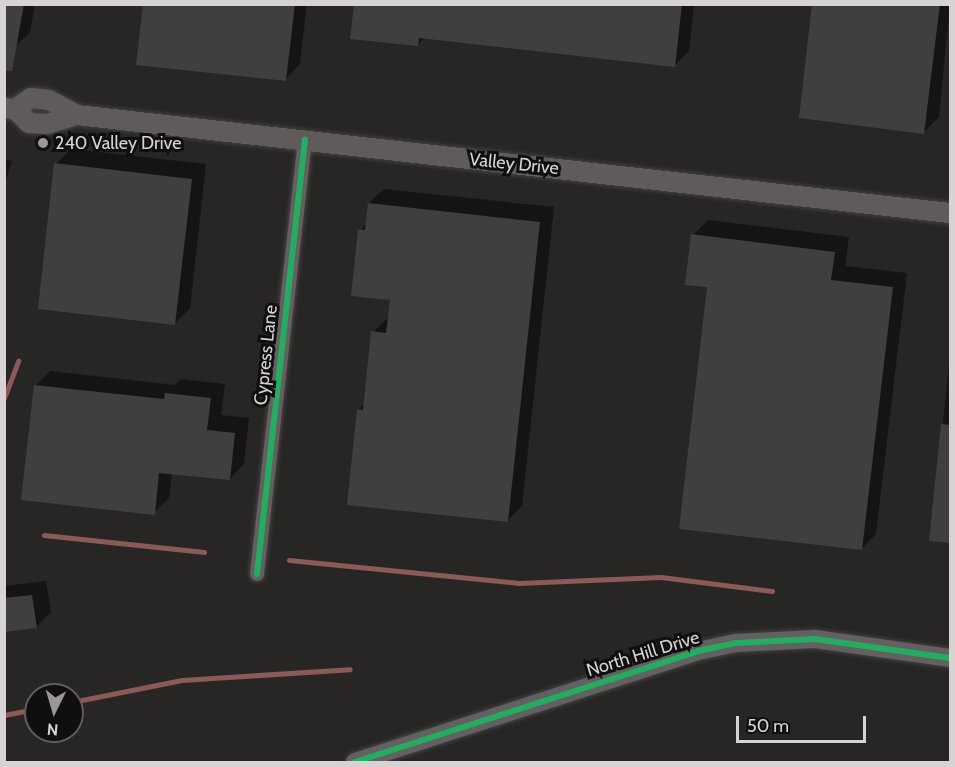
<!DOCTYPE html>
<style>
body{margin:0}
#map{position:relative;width:955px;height:767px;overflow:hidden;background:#282525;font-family:Cabin,sans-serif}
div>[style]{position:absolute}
.shadow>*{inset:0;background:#0007}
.stream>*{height:5px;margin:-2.5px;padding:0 2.5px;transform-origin:2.5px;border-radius:2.5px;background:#8b5a58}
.building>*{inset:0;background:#3f3f40}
.roads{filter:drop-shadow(0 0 2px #444141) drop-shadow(0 0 2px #444141)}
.minor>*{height:14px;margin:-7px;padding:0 7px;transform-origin:7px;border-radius:7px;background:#626060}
.tertiary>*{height:18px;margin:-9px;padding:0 9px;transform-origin:9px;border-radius:9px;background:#626060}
.secondary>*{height:20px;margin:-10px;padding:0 10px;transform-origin:10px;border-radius:10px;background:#5f5b5b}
.cycleway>*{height:6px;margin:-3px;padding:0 3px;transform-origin:3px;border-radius:3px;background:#26ab63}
.dots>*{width:16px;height:16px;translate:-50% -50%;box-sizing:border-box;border:3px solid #100e0e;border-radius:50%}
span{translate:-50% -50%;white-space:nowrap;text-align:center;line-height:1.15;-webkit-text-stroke:6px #100e0e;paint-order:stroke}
.poi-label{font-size:18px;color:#d7d3d3}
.left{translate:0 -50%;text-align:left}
.street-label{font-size:18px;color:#d7d3d3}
.frame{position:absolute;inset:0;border:6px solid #d7d3d3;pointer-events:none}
.north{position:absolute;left:24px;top:683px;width:60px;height:60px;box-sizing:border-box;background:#100e0e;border:2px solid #605d5d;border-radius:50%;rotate:185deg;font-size:16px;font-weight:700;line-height:24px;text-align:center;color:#d7d3d3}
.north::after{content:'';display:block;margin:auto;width:21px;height:27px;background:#9a9696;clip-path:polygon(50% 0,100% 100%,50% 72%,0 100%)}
.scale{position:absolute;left:736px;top:716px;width:130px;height:27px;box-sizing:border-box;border:3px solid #d7d3d3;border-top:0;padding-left:8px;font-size:18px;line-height:21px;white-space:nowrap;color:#d7d3d3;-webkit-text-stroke:4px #100e0e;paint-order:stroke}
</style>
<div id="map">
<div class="shadow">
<i style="clip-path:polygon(4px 4px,35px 4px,30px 32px,15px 47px)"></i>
<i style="clip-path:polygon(144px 4px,307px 4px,300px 64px,286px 79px)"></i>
<i style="clip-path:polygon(356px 4px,694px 4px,689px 51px,674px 66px,425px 37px,418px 45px)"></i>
<i style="clip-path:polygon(814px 4px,950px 4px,939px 117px,924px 132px)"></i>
<i style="clip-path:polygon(71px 149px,206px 164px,190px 308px,175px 323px,56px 164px)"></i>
<i style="clip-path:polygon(4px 159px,12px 161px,4px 186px)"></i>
<i style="clip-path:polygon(384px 189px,554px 207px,522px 506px,507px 521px,358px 410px,365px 403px,373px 332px,389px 317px,391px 299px,360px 230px,367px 223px,369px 203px)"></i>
<i style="clip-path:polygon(708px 220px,849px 237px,845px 266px,907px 273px,876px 534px,861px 549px,709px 286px,693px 235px)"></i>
<i style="clip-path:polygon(950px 352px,950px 542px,931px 540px)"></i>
<i style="clip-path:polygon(50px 371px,175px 385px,181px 379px,225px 384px,221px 415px,249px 418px,244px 464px,230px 479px,172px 473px,169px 498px,154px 513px,35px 386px)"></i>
<i style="clip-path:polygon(46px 581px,51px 612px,36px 627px,4px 631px,4px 586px)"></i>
</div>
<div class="stream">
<i style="left:4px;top:398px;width:40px;rotate:-69deg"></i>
<i style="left:44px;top:535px;width:161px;rotate:6.1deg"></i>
<i style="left:289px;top:560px;width:231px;rotate:5.7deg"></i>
<i style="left:519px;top:583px;width:142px;rotate:-2.4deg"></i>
<i style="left:661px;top:577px;width:112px;rotate:7.2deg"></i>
<i style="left:72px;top:702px;width:112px;rotate:-11.3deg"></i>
<i style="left:182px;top:680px;width:168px;rotate:-3.7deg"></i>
<i style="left:4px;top:715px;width:33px;rotate:-11deg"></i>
</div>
<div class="building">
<i style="clip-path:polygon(4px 4px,24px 4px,12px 71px,4px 70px)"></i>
<i style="clip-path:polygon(143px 4px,295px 4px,286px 81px,136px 65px)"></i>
<i style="clip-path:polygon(354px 4px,682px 4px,675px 67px,419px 38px,418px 46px,350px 39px)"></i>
<i style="clip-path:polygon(812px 4px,940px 4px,924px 134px,799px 118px)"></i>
<i style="clip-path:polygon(54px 163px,192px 179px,175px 325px,38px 309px)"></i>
<i style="clip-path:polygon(368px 203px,540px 222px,508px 522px,347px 505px,357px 409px,363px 410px,371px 331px,386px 333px,390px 300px,351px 296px,358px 229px,365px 230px)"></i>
<i style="clip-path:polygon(691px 234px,835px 252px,831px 280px,893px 287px,862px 550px,679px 529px,707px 287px,685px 285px)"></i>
<i style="clip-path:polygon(34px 385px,164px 399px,165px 393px,211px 398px,207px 430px,235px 433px,230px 480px,159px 473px,155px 515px,21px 500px)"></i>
<i style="clip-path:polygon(941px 424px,951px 425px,951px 543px,929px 541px)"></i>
<i style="clip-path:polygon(32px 595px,37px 628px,4px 632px,4px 598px)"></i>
</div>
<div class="roads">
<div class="minor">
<i style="left:257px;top:574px;width:437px;rotate:-83.7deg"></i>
</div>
<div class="tertiary">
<i style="left:355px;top:762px;width:361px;rotate:-17.9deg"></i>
<i style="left:698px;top:651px;width:39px;rotate:-12deg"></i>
<i style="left:736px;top:643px;width:79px;rotate:-2.9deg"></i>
<i style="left:815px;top:639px;width:136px;rotate:8deg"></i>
</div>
<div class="secondary">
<i style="left:4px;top:108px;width:11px;rotate:5deg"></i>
<i style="left:15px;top:109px;width:20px;rotate:45deg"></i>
<i style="left:29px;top:123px;width:18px;rotate:3deg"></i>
<i style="left:47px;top:124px;width:31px;rotate:-17deg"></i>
<i style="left:15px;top:109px;width:19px;rotate:-35deg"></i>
<i style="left:31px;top:98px;width:18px;rotate:6deg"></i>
<i style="left:49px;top:100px;width:32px;rotate:28deg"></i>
<i style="left:77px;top:115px;width:878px;rotate:6.41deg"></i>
</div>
</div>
<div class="cycleway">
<i style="left:257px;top:574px;width:437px;rotate:-83.7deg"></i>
<i style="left:355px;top:762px;width:361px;rotate:-17.9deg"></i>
<i style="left:698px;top:651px;width:39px;rotate:-12deg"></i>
<i style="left:736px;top:643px;width:79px;rotate:-2.9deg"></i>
<i style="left:815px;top:639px;width:136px;rotate:8deg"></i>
</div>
<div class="dots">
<i style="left:43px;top:143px;background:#9a9696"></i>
</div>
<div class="poi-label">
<span class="left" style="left:55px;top:143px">240 Valley Drive</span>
</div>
<div class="street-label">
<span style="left:514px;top:164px;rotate:6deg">Valley Drive</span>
<span style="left:266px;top:355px;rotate:-84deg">Cypress Lane</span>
<span style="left:643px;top:654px;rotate:-17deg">North Hill Drive</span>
</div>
<div class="frame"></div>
<div class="north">N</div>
<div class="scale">50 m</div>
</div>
